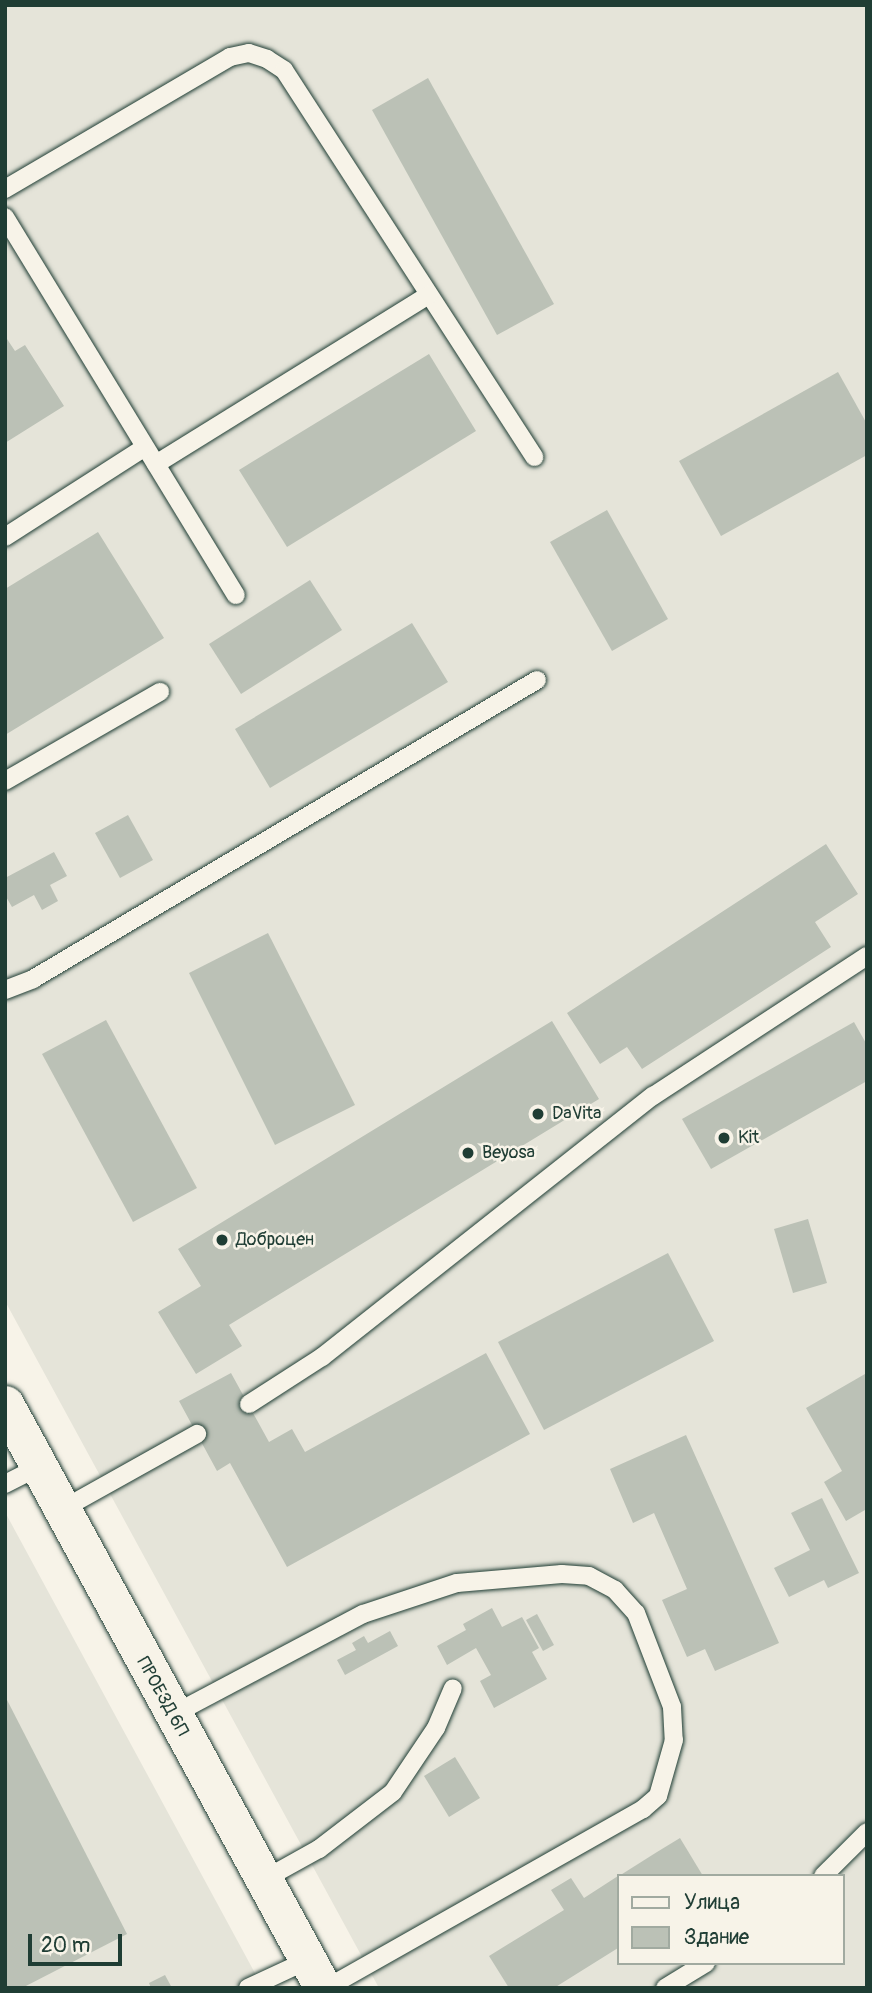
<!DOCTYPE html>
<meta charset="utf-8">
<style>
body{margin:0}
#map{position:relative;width:872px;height:1993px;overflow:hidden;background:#f7f3e8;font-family:Pangolin,sans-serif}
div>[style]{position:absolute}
.built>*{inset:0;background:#e5e4d9}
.building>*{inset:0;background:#bbc1b6}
.roads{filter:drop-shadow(0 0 2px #1f3d34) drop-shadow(0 0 2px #1f3d34)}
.lane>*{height:18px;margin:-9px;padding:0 9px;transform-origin:9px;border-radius:9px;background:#f7f3e8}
.street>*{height:37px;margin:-18.5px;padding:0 18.5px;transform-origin:18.5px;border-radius:18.5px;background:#f7f3e8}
.dots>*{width:19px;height:19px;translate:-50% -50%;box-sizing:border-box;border:4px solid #f7f3e8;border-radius:50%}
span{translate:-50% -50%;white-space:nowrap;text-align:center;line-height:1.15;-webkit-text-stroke:5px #f7f3e8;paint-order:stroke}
.poi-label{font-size:18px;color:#1f3d34}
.left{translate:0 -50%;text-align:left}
.street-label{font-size:18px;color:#1f3d34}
.frame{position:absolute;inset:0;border:7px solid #1f3d34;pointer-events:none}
.legend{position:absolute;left:617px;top:1874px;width:228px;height:91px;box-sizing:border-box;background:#f7f3e8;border:2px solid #a1aaa0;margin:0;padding:9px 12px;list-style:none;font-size:21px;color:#1f3d34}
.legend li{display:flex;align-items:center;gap:14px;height:35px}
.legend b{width:35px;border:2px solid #a1aaa0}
.scale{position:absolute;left:28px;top:1934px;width:94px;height:32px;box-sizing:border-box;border:4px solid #1f3d34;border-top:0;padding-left:9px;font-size:21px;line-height:24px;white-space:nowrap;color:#1f3d34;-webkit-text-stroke:5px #f7f3e8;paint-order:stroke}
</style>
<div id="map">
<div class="built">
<i style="clip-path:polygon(evenodd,5px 5px,867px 5px,867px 1988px,379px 1988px,5px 1301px,5px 5px,618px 1876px,842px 1876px,842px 1963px,618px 1963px,618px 1876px)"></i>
<i style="clip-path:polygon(5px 1512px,263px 1988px,5px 1988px)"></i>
</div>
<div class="building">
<i style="clip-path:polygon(428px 78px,554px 304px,497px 335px,372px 110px)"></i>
<i style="clip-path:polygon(5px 336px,15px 351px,25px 345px,64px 406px,5px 443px)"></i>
<i style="clip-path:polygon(429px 354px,476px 431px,287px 547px,239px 470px)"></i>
<i style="clip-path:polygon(838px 372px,867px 424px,867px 455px,721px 536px,679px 461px)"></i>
<i style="clip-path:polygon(607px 510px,668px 619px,612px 651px,550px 542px)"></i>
<i style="clip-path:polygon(98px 532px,164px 638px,5px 735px,5px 589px)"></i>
<i style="clip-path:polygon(310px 580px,342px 630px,241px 694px,209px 644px)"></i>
<i style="clip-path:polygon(412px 623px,448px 682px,270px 788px,235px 729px)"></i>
<i style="clip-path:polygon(128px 815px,153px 860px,120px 878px,95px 833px)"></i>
<i style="clip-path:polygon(826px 844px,858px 894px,815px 922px,831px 947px,642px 1069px,627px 1047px,600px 1064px,567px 1013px)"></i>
<i style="clip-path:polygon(54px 852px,67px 876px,50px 885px,58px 901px,42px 910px,34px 895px,12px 907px,5px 895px,5px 878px)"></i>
<i style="clip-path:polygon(268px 933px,355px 1105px,275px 1145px,189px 973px)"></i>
<i style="clip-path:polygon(106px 1020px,197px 1188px,133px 1222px,42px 1054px)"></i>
<i style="clip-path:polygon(552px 1021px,599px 1099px,229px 1325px,242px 1346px,196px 1374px,158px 1312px,201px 1286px,178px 1249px)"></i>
<i style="clip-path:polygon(854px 1022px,867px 1045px,867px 1081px,711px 1169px,682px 1119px)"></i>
<i style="clip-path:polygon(808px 1219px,827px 1283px,793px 1293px,774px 1229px)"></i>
<i style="clip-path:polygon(668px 1253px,714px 1341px,544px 1430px,498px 1342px)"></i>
<i style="clip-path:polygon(486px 1353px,530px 1434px,287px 1567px,230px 1463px,217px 1471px,179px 1401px,231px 1373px,269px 1442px,292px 1429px,305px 1452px)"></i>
<i style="clip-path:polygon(865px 1374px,867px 1514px,865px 1510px,846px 1521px,824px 1482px,842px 1471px,806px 1408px)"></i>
<i style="clip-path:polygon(686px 1435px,779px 1643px,715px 1671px,705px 1649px,687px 1657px,662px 1600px,687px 1589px,654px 1513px,633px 1523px,610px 1469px)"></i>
<i style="clip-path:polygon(822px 1498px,859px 1573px,828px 1588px,824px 1580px,789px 1597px,774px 1568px,810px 1550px,791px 1513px)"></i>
<i style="clip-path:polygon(492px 1608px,502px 1627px,522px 1617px,539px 1648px,532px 1652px,547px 1679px,494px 1708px,480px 1681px,491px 1675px,476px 1648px,447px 1665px,437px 1646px,466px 1630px,463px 1624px)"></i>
<i style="clip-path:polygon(537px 1614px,554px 1645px,543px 1651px,526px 1620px)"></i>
<i style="clip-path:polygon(390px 1631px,398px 1646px,345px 1675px,337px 1660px,356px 1650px,352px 1643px,364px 1636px,368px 1643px)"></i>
<i style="clip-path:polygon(5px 1696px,127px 1934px,22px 1988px,5px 1988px)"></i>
<i style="clip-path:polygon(455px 1757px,480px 1798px,449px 1817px,424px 1776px)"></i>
<i style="clip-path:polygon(680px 1838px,703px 1876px,619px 1876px,657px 1852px)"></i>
<i style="clip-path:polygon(618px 1876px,618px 1948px,554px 1988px,509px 1988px,489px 1956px,564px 1910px,551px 1890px,571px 1878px,584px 1898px)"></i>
<i style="clip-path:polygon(165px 1975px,172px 1988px,151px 1988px,149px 1983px)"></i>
</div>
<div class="roads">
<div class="lane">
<i style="left:5px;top:189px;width:261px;rotate:-30.4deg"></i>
<i style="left:230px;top:57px;width:19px;rotate:-12deg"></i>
<i style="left:249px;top:53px;width:19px;rotate:18deg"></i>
<i style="left:267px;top:59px;width:20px;rotate:33deg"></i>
<i style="left:284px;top:70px;width:461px;rotate:57.1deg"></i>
<i style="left:5px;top:217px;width:443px;rotate:58.6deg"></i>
<i style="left:156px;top:464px;width:321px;rotate:-31.8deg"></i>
<i style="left:5px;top:537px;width:166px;rotate:-32.7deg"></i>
<i style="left:5px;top:781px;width:179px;rotate:-29.9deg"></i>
<i style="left:5px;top:990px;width:30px;rotate:-21deg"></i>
<i style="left:33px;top:979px;width:586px;rotate:-30.68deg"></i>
<i style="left:249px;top:1404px;width:87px;rotate:-32.8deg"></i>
<i style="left:322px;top:1357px;width:422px;rotate:-38.3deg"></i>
<i style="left:653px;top:1096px;width:256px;rotate:-33.2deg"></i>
<i style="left:5px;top:1484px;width:37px;rotate:-27deg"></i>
<i style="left:61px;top:1510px;width:156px;rotate:-29.2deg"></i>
<i style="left:172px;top:1715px;width:216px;rotate:-27.9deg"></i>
<i style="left:363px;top:1614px;width:99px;rotate:-18.3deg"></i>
<i style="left:457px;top:1583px;width:105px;rotate:-4.9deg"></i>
<i style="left:562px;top:1574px;width:27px;rotate:4deg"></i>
<i style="left:589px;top:1576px;width:30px;rotate:28deg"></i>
<i style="left:615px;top:1590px;width:31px;rotate:48deg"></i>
<i style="left:636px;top:1613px;width:101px;rotate:69deg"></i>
<i style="left:672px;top:1707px;width:33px;rotate:87deg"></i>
<i style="left:674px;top:1740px;width:58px;rotate:105.9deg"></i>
<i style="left:658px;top:1796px;width:20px;rotate:139deg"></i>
<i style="left:643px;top:1809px;width:363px;rotate:150.5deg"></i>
<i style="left:823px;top:1876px;width:62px;rotate:-45deg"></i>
<i style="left:263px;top:1880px;width:64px;rotate:-29deg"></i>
<i style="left:319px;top:1849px;width:93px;rotate:-37.6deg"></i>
<i style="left:393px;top:1792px;width:77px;rotate:-56.1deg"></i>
<i style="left:436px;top:1728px;width:43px;rotate:-67deg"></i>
<i style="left:248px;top:1988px;width:66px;rotate:-25deg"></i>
<i style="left:665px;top:1988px;width:48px;rotate:-31.4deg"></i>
</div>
<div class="street">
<i style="left:5px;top:1404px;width:665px;rotate:61.43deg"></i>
</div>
</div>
<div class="dots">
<i style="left:538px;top:1114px;background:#1f3d34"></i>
<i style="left:724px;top:1138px;background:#1f3d34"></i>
<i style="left:468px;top:1153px;background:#1f3d34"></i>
<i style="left:222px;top:1240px;background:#1f3d34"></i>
</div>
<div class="poi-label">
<span class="left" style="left:552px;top:1114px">DaVita</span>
<span class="left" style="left:738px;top:1138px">Kit</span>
<span class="left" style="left:482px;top:1153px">Beyosa</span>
<span class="left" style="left:236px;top:1240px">Доброцен</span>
</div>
<div class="street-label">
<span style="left:162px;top:1697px;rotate:61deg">ПРОЕЗД 6П</span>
</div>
<div class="frame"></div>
<ul class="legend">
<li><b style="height:9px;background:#f7f3e8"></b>Улица</li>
<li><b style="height:19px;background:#bbc1b6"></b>Здание</li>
</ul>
<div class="scale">20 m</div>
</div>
